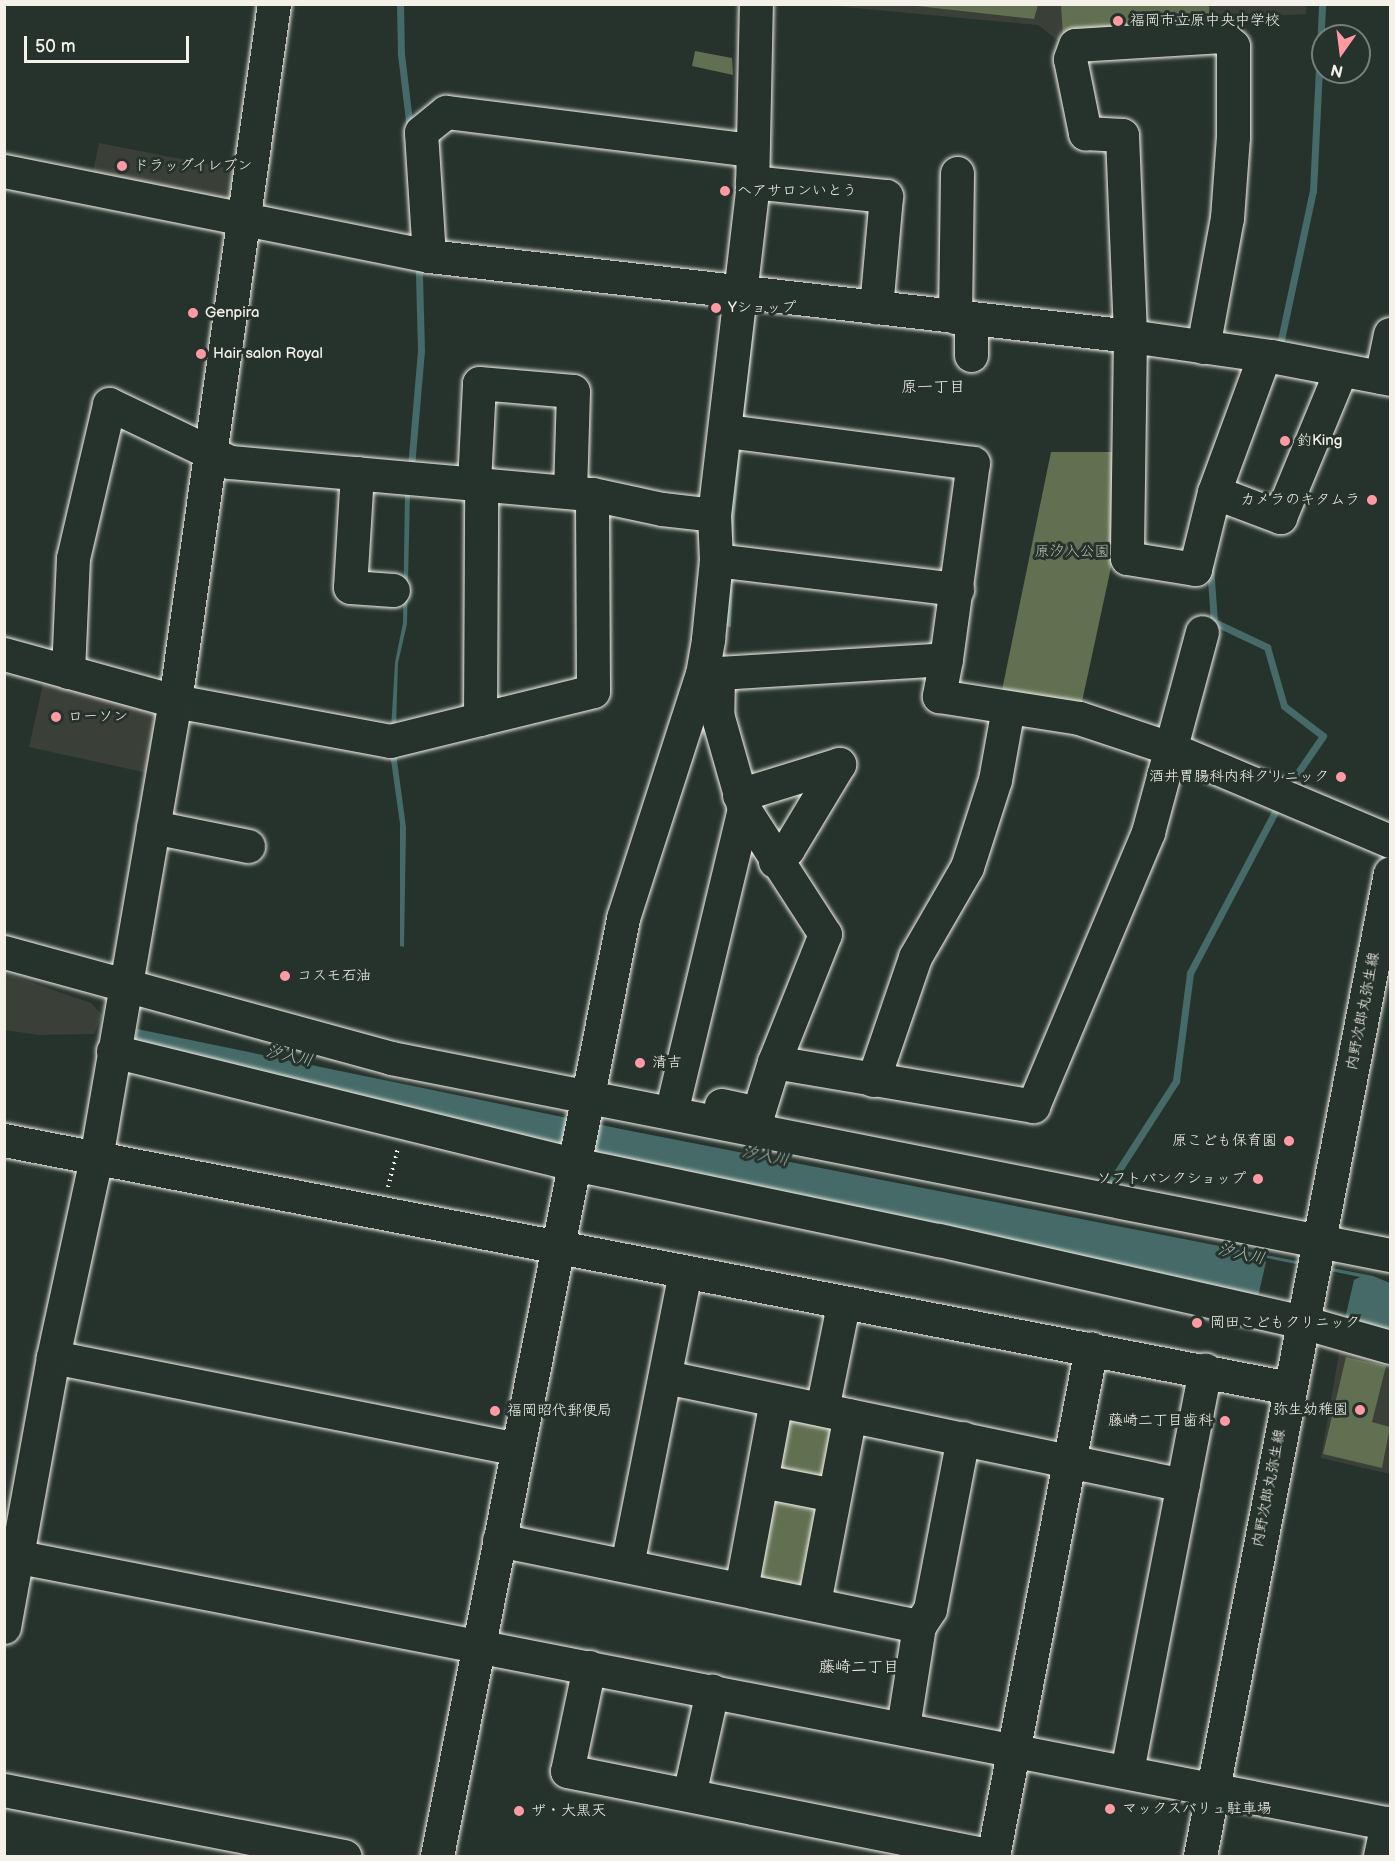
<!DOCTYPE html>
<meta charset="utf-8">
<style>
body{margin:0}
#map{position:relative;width:1395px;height:1861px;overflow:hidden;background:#26332d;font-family:"Balsamiq Sans","Klee One",sans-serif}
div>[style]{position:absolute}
.built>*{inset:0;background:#3a4038}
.green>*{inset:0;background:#607051}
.water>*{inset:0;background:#456a68}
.pier>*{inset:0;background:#26332d}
.stream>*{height:7px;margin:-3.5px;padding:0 3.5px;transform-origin:3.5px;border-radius:3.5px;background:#456a68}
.path>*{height:4px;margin-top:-2px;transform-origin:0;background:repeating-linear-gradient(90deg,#f4f1e8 0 1.5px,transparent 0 6px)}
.roads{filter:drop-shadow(0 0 2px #f4f1e8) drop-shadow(0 0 2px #f4f1e8)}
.minor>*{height:33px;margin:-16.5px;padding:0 16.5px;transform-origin:16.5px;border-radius:16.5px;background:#26332d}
.major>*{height:33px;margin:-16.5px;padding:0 16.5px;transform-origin:16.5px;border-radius:16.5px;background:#26332d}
.dots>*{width:16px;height:16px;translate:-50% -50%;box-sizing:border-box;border:3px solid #26332d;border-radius:50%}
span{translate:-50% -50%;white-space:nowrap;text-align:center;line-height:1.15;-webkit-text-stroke:6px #26332d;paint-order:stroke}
.poi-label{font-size:15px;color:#f4f1e8}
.left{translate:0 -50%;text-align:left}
.right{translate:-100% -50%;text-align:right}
.park-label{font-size:15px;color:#b9bdac}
.street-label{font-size:15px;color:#f4f1e8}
.neighbourhood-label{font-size:16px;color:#f4f1e8}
.water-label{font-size:16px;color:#aebbb5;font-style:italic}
.frame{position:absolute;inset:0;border:6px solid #f4f1e8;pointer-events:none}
.north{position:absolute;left:1311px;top:24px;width:60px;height:60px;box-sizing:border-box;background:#26332d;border:2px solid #787f78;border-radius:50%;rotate:194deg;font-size:16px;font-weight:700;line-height:24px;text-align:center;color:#f4f1e8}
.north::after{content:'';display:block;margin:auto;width:21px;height:27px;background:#ff9aa2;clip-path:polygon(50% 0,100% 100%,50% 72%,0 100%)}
.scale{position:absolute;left:24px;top:36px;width:165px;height:27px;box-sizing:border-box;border:3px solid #f4f1e8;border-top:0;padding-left:8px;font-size:18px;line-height:21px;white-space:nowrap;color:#f4f1e8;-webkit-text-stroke:4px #26332d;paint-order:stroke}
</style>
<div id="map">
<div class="built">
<i style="clip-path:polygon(1306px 4px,1306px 14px,1249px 17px,1232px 28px,1060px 42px,1038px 25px,824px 5px)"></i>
<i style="clip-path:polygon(99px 143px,237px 170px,231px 202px,91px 181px)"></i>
<i style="clip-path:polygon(45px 675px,157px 706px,163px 715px,152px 774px,29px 747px)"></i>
<i style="clip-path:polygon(4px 973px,91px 1003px,102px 1015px,94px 1034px,39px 1035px,5px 1030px)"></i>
<i style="clip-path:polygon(1350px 1348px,1390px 1361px,1390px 1474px,1321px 1458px,1339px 1353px)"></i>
</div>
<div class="green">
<i style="clip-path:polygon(908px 5px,1038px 5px,1034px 19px)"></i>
<i style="clip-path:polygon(1061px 5px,1209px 5px,1210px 25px,1063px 35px)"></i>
<i style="clip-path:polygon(695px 51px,732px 58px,733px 75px,692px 66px)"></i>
<i style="clip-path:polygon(1051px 452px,1117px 452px,1113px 558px,1080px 711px,1001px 695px)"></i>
<i style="clip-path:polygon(1346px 1357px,1386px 1366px,1372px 1422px,1390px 1427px,1382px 1468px,1323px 1454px)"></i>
<i style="clip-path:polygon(780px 1414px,834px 1420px,802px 1591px,756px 1582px)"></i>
</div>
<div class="water">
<i style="clip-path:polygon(750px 304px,757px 305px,744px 423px,737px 422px)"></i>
<i style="clip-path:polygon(733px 442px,741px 444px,732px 548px,724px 548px)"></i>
<i style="clip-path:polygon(405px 493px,410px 494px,407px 624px,398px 663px,396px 729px,391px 730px,395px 662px,403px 623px)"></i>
<i style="clip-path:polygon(726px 568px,733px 569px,731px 627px,724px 626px)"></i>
<i style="clip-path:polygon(390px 753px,396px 753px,406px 827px,404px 947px,400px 946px,400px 824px)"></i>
<i style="clip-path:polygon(137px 1029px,621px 1129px,1373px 1276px,1390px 1283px,1390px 1332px,546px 1145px,135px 1045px)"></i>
</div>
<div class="pier">
<i style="clip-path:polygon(1262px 1257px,1360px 1277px,1354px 1280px,1344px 1323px,1257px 1301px,1266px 1262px)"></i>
</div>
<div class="stream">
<i style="left:400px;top:4px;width:50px;rotate:88.9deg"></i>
<i style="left:401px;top:54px;width:77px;rotate:83.2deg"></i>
<i style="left:1279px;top:349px;width:162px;rotate:-77.9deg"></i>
<i style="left:1313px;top:191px;width:187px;rotate:-87.2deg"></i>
<i style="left:411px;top:467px;width:116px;rotate:-85.1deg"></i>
<i style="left:421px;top:351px;width:79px;rotate:-91.5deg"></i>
<i style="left:1210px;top:565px;width:57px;rotate:86deg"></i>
<i style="left:1214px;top:622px;width:59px;rotate:25.3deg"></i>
<i style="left:1267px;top:647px;width:61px;rotate:73.9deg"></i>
<i style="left:1284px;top:706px;width:49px;rotate:37.6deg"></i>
<i style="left:1323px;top:736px;width:58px;rotate:124.5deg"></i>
<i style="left:1113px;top:1179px;width:117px;rotate:-57.3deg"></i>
<i style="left:1176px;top:1081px;width:109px;rotate:-82.6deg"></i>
<i style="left:1190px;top:973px;width:182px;rotate:-62.2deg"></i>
</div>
<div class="path">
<i style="left:388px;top:1187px;width:40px;rotate:-75.6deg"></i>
</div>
<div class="roads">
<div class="minor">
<i style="left:4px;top:171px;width:433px;rotate:11.3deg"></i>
<i style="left:429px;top:256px;width:706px;rotate:6.51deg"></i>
<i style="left:1130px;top:336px;width:142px;rotate:8.1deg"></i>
<i style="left:1271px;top:356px;width:121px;rotate:10.9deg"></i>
<i style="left:752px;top:182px;width:135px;rotate:6deg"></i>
<i style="left:886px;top:196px;width:112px;rotate:95.1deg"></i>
<i style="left:429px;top:256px;width:124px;rotate:-93.7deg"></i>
<i style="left:421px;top:132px;width:32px;rotate:-39deg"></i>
<i style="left:446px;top:112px;width:308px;rotate:7.1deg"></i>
<i style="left:955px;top:317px;width:144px;rotate:-89.2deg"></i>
<i style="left:971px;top:318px;width:37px;rotate:90deg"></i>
<i style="left:1203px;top:347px;width:131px;rotate:-79.5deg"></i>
<i style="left:1227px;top:218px;width:81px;rotate:-85.8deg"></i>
<i style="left:1233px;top:137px;width:91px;rotate:-90deg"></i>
<i style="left:1233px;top:46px;width:15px;rotate:-138deg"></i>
<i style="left:1222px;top:36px;width:147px;rotate:176.5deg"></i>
<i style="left:1075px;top:45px;width:15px;rotate:110deg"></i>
<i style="left:1070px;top:59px;width:76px;rotate:78.5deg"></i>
<i style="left:1085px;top:133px;width:37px;rotate:3deg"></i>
<i style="left:1122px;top:135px;width:201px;rotate:87.7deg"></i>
<i style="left:1130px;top:336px;width:222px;rotate:90.8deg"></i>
<i style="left:1127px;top:558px;width:69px;rotate:9.2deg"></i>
<i style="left:1195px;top:569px;width:79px;rotate:-76.1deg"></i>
<i style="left:1214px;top:492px;width:145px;rotate:-69.8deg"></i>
<i style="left:1381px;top:377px;width:44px;rotate:-78.2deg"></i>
<i style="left:357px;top:473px;width:114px;rotate:93.5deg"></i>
<i style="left:350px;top:587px;width:43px;rotate:4deg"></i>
<i style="left:1214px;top:492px;width:71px;rotate:20.7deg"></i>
<i style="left:1280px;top:517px;width:159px;rotate:-67.5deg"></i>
<i style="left:716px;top:560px;width:243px;rotate:6.9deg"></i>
<i style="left:4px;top:654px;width:177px;rotate:15.4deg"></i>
<i style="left:175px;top:701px;width:219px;rotate:10.5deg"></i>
<i style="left:390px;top:741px;width:209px;rotate:-13.8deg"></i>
<i style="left:593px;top:691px;width:197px;rotate:-90.3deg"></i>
<i style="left:592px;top:494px;width:72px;rotate:12.1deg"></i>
<i style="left:662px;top:509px;width:52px;rotate:6.6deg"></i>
<i style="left:946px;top:659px;width:38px;rotate:101deg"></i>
<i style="left:939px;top:696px;width:142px;rotate:8.9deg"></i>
<i style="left:1079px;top:718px;width:98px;rotate:18.4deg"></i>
<i style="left:1172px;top:749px;width:237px;rotate:22.9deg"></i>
<i style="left:68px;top:672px;width:114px;rotate:-87.5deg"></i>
<i style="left:73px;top:558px;width:158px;rotate:-76.8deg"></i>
<i style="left:109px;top:404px;width:134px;rotate:25.6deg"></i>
<i style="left:230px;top:462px;width:363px;rotate:5.1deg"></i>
<i style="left:702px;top:674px;width:244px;rotate:-3.5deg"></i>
<i style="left:946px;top:659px;width:198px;rotate:-82.2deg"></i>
<i style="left:973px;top:463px;width:250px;rotate:-172.6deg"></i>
<i style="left:718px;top:675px;width:39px;rotate:91deg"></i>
<i style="left:717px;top:714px;width:99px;rotate:74.1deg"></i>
<i style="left:744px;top:809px;width:149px;rotate:57.1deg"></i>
<i style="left:825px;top:934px;width:138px;rotate:111.7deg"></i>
<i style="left:774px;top:1062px;width:263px;rotate:9.6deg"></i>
<i style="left:1033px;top:1106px;width:297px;rotate:-67.2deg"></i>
<i style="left:1148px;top:832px;width:207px;rotate:-74.9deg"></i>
<i style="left:480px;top:719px;width:226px;rotate:-89.7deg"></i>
<i style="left:481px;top:493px;width:12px;rotate:-125deg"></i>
<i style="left:474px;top:483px;width:100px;rotate:-87.1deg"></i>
<i style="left:479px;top:383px;width:94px;rotate:4.9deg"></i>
<i style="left:573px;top:391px;width:99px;rotate:91.7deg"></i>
<i style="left:739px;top:795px;width:105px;rotate:-17.2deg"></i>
<i style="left:839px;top:764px;width:99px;rotate:121deg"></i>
<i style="left:788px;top:849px;width:18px;rotate:137deg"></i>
<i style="left:153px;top:827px;width:97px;rotate:11.3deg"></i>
<i style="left:4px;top:952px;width:401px;rotate:15.3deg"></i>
<i style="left:391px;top:1058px;width:1018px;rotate:11.16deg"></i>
<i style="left:113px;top:1051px;width:475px;rotate:13.8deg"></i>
<i style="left:574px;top:1164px;width:373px;rotate:11.8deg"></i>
<i style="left:939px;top:1240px;width:372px;rotate:12.7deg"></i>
<i style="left:1302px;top:1322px;width:91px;rotate:15.9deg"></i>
<i style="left:873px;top:1080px;width:130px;rotate:-71.1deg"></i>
<i style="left:915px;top:957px;width:104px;rotate:-60deg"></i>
<i style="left:967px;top:867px;width:91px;rotate:-72.2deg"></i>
<i style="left:995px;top:780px;width:73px;rotate:-79.8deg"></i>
<i style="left:675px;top:1096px;width:295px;rotate:-76.5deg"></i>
<i style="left:721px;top:1105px;width:38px;rotate:12deg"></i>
<i style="left:758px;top:1113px;width:53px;rotate:-72.6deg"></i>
<i style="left:4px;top:1140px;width:1309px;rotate:10.92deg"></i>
<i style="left:53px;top:1357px;width:472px;rotate:11.2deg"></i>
<i style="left:666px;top:1377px;width:528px;rotate:11.8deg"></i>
<i style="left:822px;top:1409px;width:106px;rotate:-78.6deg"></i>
<i style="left:762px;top:1481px;width:73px;rotate:11deg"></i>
<i style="left:499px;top:1540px;width:429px;rotate:11.6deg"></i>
<i style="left:4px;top:1554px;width:1412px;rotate:11.02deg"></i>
<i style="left:627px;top:1565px;width:298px;rotate:-78.8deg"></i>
<i style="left:741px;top:1589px;width:191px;rotate:-79.5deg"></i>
<i style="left:814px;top:1603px;width:191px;rotate:-79.2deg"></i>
<i style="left:4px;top:1627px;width:274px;rotate:-79.7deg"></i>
<i style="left:53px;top:1357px;width:204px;rotate:-77.8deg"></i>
<i style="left:96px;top:1158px;width:464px;rotate:-80.2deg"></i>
<i style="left:175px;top:701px;width:704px;rotate:-81.92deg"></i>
<i style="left:589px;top:1667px;width:106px;rotate:101.9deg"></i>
<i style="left:567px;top:1771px;width:434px;rotate:11.3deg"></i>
<i style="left:903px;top:1727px;width:102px;rotate:-81deg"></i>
<i style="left:919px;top:1626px;width:20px;rotate:-57deg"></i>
<i style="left:930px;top:1609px;width:174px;rotate:-79.1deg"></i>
<i style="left:1127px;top:1771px;width:409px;rotate:-79deg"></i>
<i style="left:4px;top:1790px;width:347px;rotate:11deg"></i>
<i style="left:689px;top:1795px;width:107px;rotate:-77.5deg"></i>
<i style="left:437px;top:1856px;width:956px;rotate:-78.78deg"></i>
<i style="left:623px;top:918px;width:256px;rotate:-72.1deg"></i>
<i style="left:702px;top:674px;width:36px;rotate:-80deg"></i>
<i style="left:708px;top:639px;width:79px;rotate:-84.2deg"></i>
<i style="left:716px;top:560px;width:45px;rotate:-92.5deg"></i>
<i style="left:714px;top:515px;width:327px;rotate:-83.3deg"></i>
<i style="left:752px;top:190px;width:186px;rotate:-88.8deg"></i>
<i style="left:993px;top:1856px;width:517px;rotate:-79.08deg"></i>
<i style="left:1380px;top:1856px;width:34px;rotate:-78deg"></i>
</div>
<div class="major">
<i style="left:1200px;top:1856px;width:1001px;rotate:-79.06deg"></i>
</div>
</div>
<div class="dots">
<i style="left:1118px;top:21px;background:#ff9aa2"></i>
<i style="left:122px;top:166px;background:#ff9aa2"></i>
<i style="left:725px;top:191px;background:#ff9aa2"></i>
<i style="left:716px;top:308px;background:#ff9aa2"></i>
<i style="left:193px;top:313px;background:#ff9aa2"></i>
<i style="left:201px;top:354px;background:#ff9aa2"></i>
<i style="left:1285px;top:441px;background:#ff9aa2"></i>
<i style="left:1372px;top:500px;background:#ff9aa2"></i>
<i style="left:56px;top:717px;background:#ff9aa2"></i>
<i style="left:1341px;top:777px;background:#ff9aa2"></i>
<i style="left:285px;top:976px;background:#ff9aa2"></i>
<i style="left:640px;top:1063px;background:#ff9aa2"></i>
<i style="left:1289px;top:1141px;background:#ff9aa2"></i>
<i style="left:1258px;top:1179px;background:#ff9aa2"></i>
<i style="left:1197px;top:1323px;background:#ff9aa2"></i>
<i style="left:1360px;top:1410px;background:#ff9aa2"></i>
<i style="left:495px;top:1411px;background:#ff9aa2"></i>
<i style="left:1225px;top:1421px;background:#ff9aa2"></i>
<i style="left:1110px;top:1809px;background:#ff9aa2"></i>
<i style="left:519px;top:1811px;background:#ff9aa2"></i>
</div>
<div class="poi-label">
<span class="left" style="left:1130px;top:21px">福岡市立原中央中学校</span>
<span class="left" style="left:134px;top:166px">ドラッグイレブン</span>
<span class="left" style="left:737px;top:191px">ヘアサロンいとう</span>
<span class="left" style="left:728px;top:308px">Yショップ</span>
<span class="left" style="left:205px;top:313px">Genpira</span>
<span class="left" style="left:213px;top:354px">Hair salon Royal</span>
<span class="left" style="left:1297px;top:441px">釣King</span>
<span class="right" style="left:1360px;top:500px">カメラのキタムラ</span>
<span class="left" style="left:68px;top:717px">ローソン</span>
<span class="right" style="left:1329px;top:777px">酒井胃腸科内科クリニック</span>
<span class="left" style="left:297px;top:976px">コスモ石油</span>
<span class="left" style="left:652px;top:1063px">清吉</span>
<span class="right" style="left:1277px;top:1141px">原こども保育園</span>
<span class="right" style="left:1246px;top:1179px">ソフトバンクショップ</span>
<span class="left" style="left:1210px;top:1323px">岡田こどもクリニック</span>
<span class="right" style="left:1348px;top:1410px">弥生幼稚園</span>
<span class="left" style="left:507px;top:1411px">福岡昭代郵便局</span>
<span class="right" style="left:1213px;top:1421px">藤崎二丁目歯科</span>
<span class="left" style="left:1122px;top:1809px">マックスバリュ駐車場</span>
<span class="left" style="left:531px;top:1811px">ザ・大黒天</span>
</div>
<div class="park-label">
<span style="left:1072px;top:552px">原汐入公園</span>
</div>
<div class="street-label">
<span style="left:1363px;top:1011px;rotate:-79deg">内野次郎丸弥生線</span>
<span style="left:1269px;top:1488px;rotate:-79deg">内野次郎丸弥生線</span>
</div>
<div class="neighbourhood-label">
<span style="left:933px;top:388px">原一丁目</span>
<span style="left:859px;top:1668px">藤崎二丁目</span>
</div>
<div class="water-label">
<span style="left:289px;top:1057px;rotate:12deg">汐入川</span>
<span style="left:765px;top:1157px;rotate:11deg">汐入川</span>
<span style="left:1241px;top:1255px;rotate:12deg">汐入川</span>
</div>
<div class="frame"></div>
<div class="north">N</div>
<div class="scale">50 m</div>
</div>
